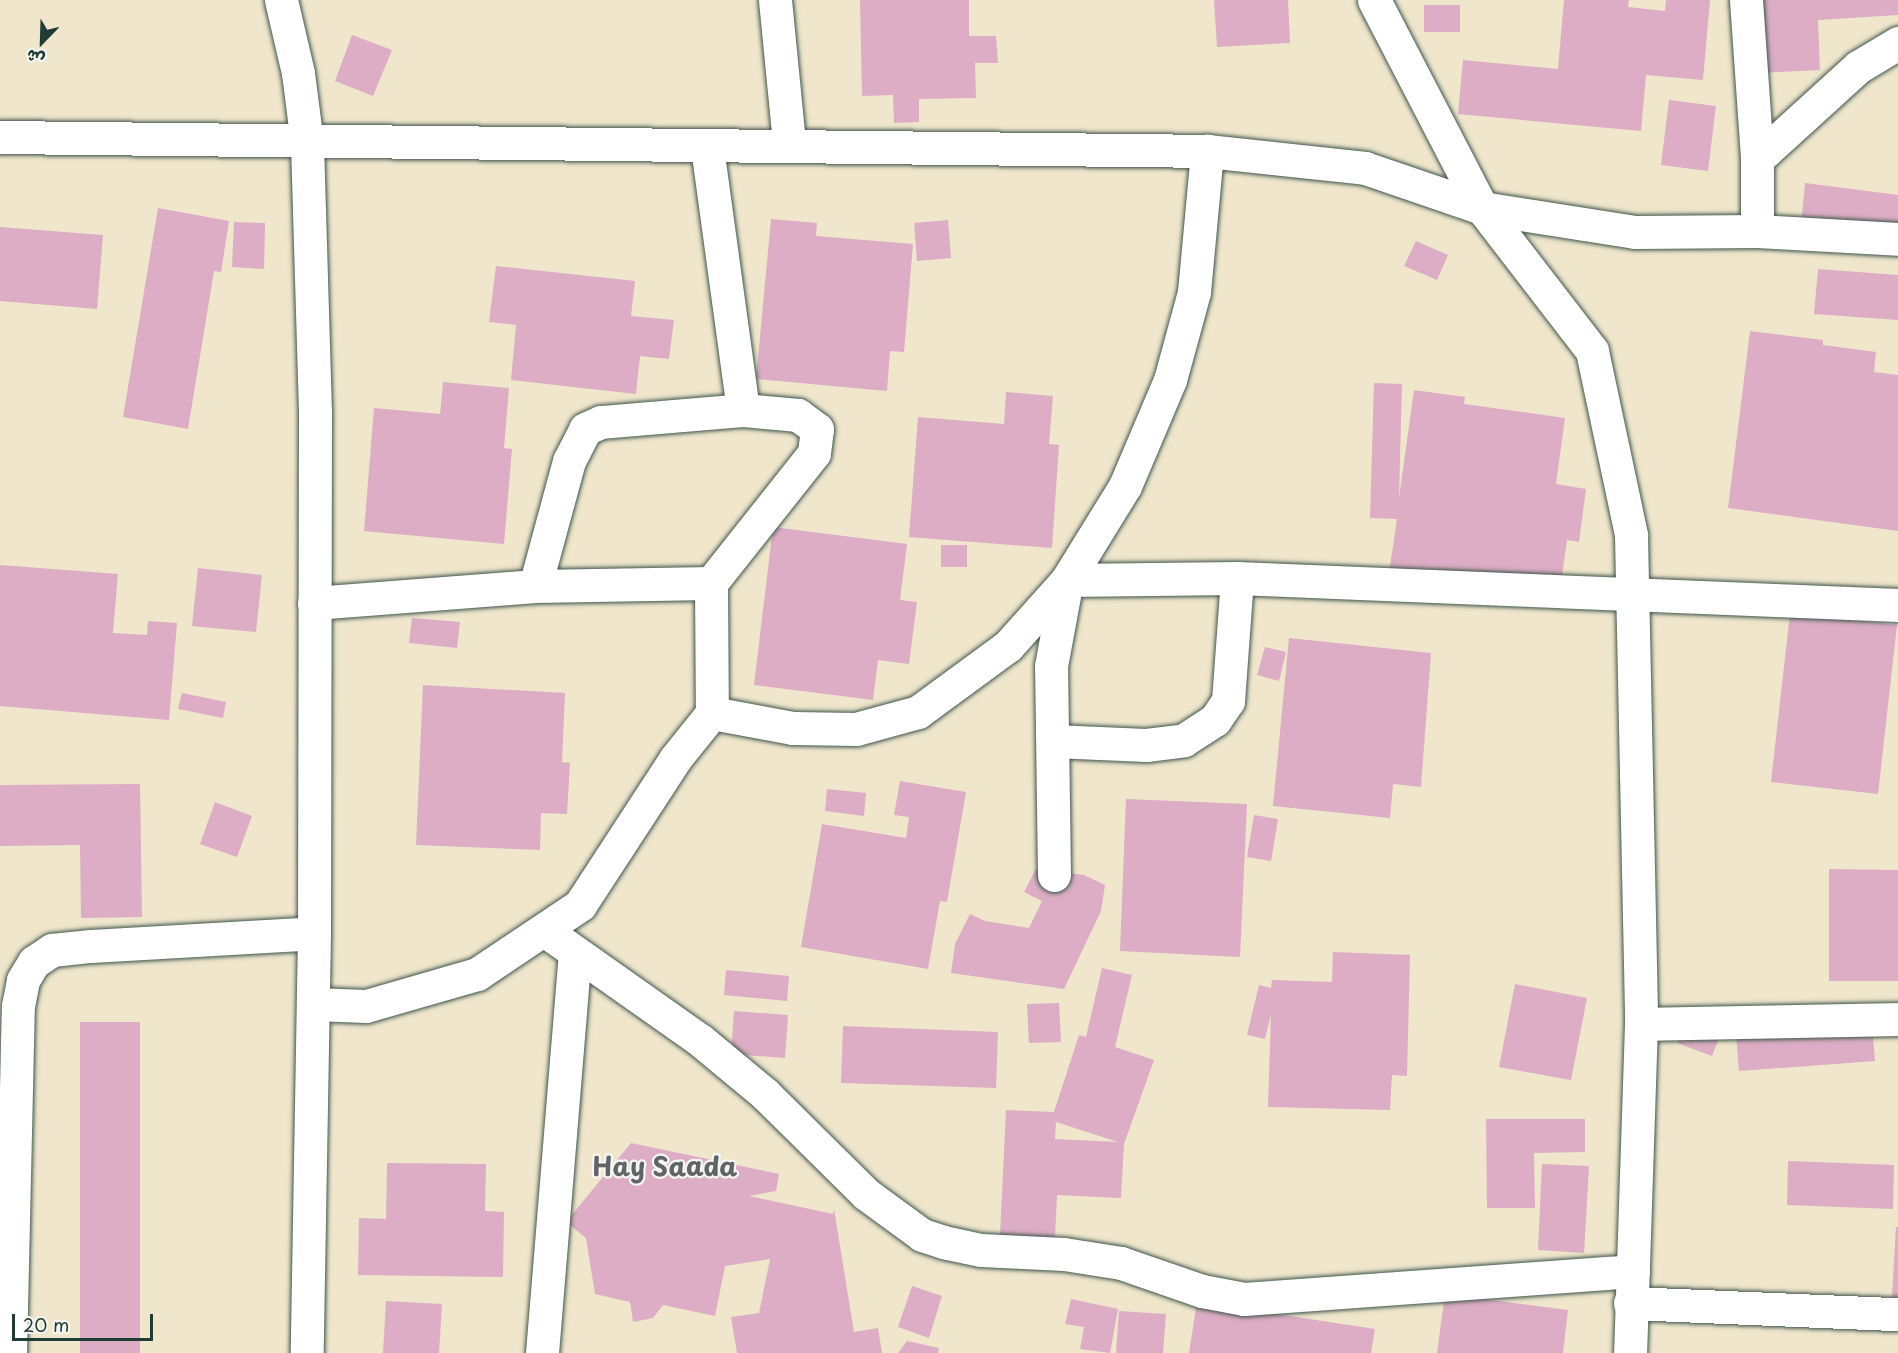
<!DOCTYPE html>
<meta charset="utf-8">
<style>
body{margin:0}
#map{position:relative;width:1898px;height:1353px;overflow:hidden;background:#efe6cc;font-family:"Playpen Sans","Playpen Sans Arabic",sans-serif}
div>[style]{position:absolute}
.building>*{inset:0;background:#dcadc4}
.roads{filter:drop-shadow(0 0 2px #3e564b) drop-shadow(0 0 2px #3e564b)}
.minor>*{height:33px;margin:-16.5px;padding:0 16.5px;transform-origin:16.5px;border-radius:16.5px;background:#fff}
span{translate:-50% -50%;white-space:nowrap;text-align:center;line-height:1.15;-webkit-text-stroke:4.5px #f6f6f2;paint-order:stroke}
.district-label{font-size:26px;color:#616466;font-weight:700}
.north{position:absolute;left:12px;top:12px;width:60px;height:60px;-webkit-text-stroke:4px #f6f6f2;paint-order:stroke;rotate:203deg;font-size:16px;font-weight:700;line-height:24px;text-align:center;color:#1f3d34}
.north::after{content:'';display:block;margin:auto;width:21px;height:27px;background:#1f3d34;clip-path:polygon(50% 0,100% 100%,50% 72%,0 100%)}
.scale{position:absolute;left:12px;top:1314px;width:141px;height:27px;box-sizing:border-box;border:3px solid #1f3d34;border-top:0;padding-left:8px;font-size:18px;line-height:21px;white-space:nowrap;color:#1f3d34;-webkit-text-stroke:4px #f6f6f2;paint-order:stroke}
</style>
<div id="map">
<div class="building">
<i style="clip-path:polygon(860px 0,969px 0,969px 36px,996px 36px,998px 63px,975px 63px,976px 98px,919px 99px,919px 122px,894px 123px,893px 95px,862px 96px)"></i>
<i style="clip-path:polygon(1214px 0,1288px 0,1290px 43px,1217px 47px)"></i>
<i style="clip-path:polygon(1564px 0,1629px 0,1628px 7px,1665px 11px,1666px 0,1710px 0,1703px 80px,1646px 75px,1641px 131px,1458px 114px,1463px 60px,1558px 69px)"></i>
<i style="clip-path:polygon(1752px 0,1898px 0,1898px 15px,1818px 20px,1820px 70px,1756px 73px)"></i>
<i style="clip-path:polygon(1424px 5px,1460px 5px,1460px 32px,1424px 32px)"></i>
<i style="clip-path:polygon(352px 35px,392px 50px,373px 96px,335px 81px)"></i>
<i style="clip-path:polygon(1669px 100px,1716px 106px,1708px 171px,1661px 165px)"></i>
<i style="clip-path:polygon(1805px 183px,1898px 195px,1898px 237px,1801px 225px)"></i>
<i style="clip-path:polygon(158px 208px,229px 221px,221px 272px,214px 271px,188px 429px,123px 417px)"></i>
<i style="clip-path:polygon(771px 219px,817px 223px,816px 236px,913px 244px,904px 352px,890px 351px,887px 391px,756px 379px)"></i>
<i style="clip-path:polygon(948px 220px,951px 258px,917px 261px,914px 223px)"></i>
<i style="clip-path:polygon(234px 222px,265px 223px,264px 269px,232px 267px)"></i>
<i style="clip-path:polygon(0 227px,103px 235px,97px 309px,0 301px)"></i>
<i style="clip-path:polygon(1416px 241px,1448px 255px,1437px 280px,1404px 266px)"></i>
<i style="clip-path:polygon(496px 266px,635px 281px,631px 316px,674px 320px,669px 359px,640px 356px,636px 394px,511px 380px,516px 325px,489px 322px)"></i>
<i style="clip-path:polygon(1818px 269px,1898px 275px,1898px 320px,1814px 314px)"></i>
<i style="clip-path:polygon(1750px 331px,1823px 340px,1823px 345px,1876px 352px,1874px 372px,1898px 375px,1898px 531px,1728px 508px)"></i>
<i style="clip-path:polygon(443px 382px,509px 388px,504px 448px,512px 449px,504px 544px,364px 531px,374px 408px,440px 414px)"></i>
<i style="clip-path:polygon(1374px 383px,1402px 384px,1399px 498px,1414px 390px,1465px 397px,1464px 404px,1565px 418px,1556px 484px,1586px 489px,1579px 542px,1567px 540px,1559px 597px,1389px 573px,1397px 519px,1370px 518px)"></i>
<i style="clip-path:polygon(1006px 392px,1053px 396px,1049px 444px,1059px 445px,1052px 548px,909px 537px,918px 417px,1004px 424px)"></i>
<i style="clip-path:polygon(773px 527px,907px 544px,900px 600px,917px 602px,909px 664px,878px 660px,873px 700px,754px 685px)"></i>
<i style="clip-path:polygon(941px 545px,967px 545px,967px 567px,941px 567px)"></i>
<i style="clip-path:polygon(0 565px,118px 574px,113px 633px,147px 635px,148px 621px,177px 623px,169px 720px,0 706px)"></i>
<i style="clip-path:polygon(198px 568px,262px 575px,256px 632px,192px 626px)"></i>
<i style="clip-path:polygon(1790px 613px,1897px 625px,1878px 794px,1771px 782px)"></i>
<i style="clip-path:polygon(412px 618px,460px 622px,457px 648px,409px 643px)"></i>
<i style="clip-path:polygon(1289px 638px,1431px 653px,1421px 787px,1393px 784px,1390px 818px,1273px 806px)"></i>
<i style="clip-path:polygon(1265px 647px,1286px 652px,1279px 681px,1257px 675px)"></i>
<i style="clip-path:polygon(423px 685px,565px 693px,562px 762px,570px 763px,567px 814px,541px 813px,540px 850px,416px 845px)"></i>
<i style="clip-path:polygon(182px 693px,226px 702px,223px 718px,178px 709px)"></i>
<i style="clip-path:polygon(900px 781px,966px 792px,947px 902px,940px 901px,928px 969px,801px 947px,822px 824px,906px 838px,909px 817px,894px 815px)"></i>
<i style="clip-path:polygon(140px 784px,142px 917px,81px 918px,80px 845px,0 846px,0 785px)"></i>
<i style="clip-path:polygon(827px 789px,866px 793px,864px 816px,825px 811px)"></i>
<i style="clip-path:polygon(1126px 799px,1247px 804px,1240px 957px,1120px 951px)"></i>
<i style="clip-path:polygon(215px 802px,252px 816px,237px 857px,200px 844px)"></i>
<i style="clip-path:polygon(1254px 815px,1278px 819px,1271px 861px,1247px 857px)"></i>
<i style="clip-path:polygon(1036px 869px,1084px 875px,1105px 885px,1101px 911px,1064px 989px,951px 973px,955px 944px,970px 914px,985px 921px,1029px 928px,1042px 901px,1024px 892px)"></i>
<i style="clip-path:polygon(1829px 869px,1898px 870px,1898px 981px,1829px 981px)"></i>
<i style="clip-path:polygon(1333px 952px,1410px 955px,1407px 1076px,1392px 1075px,1390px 1110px,1268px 1107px,1271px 1014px,1265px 1039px,1247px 1035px,1259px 985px,1271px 988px,1272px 980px,1332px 982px)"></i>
<i style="clip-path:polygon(evenodd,1102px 968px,1132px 975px,1115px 1047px,1154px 1060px,1124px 1144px,1121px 1198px,1057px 1195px,1055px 1238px,1000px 1236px,1006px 1110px,1054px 1112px,1079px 1035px,1086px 1037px,1102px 968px,1056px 1122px,1118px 1142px,1055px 1139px,1056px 1122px)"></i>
<i style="clip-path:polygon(726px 970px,789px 976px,787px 1001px,724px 995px)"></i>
<i style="clip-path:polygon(1515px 984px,1587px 998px,1571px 1080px,1499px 1067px)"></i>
<i style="clip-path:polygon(1059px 1003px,1061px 1042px,1029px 1043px,1027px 1004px)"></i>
<i style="clip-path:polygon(1691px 1007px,1726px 1020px,1712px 1056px,1677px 1043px)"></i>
<i style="clip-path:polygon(734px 1011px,788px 1015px,785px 1058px,731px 1054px)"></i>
<i style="clip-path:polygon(1871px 1013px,1875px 1061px,1739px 1071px,1735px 1023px)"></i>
<i style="clip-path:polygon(80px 1022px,140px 1022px,140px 1353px,80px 1353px)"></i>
<i style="clip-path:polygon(843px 1026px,998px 1032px,996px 1088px,841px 1083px)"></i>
<i style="clip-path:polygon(1486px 1119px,1585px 1119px,1585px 1152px,1534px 1153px,1535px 1208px,1487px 1208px)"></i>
<i style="clip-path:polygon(631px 1143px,779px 1174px,776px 1191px,749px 1196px,833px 1214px,834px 1209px,854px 1332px,878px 1328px,882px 1353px,737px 1353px,731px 1317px,759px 1313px,770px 1259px,725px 1266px,715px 1316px,663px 1305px,653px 1318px,633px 1322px,630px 1302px,595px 1294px,586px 1238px,566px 1222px)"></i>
<i style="clip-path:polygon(1788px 1161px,1894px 1165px,1893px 1209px,1787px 1205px)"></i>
<i style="clip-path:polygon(387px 1163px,486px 1164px,485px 1211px,504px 1212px,503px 1277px,358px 1275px,359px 1218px,386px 1219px)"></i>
<i style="clip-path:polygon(1542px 1164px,1589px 1166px,1584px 1253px,1538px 1250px)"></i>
<i style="clip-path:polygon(1896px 1227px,1898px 1227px,1898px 1297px,1892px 1297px)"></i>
<i style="clip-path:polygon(912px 1286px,942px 1296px,929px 1338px,898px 1327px)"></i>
<i style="clip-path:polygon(1445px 1294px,1568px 1310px,1563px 1353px,1437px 1353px)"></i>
<i style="clip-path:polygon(1071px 1299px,1118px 1309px,1110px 1353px,1080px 1349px,1084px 1327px,1065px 1324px)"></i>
<i style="clip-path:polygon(386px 1301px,442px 1304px,439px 1353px,383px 1353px)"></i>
<i style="clip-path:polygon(1197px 1302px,1375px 1329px,1371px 1353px,1189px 1353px)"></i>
<i style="clip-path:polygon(1119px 1311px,1166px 1314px,1163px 1353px,1116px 1353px)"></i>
<i style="clip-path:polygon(907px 1341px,939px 1348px,938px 1353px,898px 1353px)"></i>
</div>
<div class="roads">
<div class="minor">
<i style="left:281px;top:0;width:75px;rotate:76.9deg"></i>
<i style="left:298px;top:73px;width:71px;rotate:82.7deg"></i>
<i style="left:307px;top:143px;width:269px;rotate:88.3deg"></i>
<i style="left:315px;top:412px;width:521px;rotate:90.11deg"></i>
<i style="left:314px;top:933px;width:420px;rotate:91deg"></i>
<i style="left:775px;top:0;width:145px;rotate:84.4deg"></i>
<i style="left:1374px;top:0;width:234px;rotate:62.6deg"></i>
<i style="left:1482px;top:208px;width:180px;rotate:52.4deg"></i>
<i style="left:1592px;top:351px;width:188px;rotate:78deg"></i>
<i style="left:1631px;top:535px;width:489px;rotate:88.8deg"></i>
<i style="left:1641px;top:1024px;width:329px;rotate:91.9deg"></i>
<i style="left:1746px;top:0;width:159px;rotate:86deg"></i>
<i style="left:1757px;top:159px;width:72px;rotate:90deg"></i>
<i style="left:0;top:137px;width:1207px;rotate:0.66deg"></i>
<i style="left:1207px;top:151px;width:159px;rotate:6.1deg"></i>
<i style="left:1365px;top:168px;width:124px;rotate:18.9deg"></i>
<i style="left:1482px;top:208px;width:155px;rotate:8.9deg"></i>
<i style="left:1635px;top:232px;width:122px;rotate:-0.5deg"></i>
<i style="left:1757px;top:231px;width:141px;rotate:3.2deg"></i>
<i style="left:1757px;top:159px;width:137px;rotate:-42.3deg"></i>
<i style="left:1858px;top:67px;width:47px;rotate:-31deg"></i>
<i style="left:711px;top:583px;width:130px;rotate:89.6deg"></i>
<i style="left:535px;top:586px;width:130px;rotate:-74.8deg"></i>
<i style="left:569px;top:461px;width:36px;rotate:-63deg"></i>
<i style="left:585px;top:429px;width:17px;rotate:-24deg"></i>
<i style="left:601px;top:422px;width:143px;rotate:-4.8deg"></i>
<i style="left:314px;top:603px;width:222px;rotate:-4.4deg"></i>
<i style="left:535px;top:586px;width:176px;rotate:-1deg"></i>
<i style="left:711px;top:583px;width:166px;rotate:-51.6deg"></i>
<i style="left:814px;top:453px;width:24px;rotate:-83deg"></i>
<i style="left:817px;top:429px;width:24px;rotate:-144deg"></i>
<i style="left:798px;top:415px;width:55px;rotate:-174.8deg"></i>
<i style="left:743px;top:410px;width:265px;rotate:-97.8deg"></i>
<i style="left:1053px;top:741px;width:93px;rotate:2.5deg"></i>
<i style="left:1146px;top:745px;width:38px;rotate:-7deg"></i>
<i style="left:1184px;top:740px;width:37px;rotate:-33deg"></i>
<i style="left:1215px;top:720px;width:23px;rotate:-56deg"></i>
<i style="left:1228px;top:701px;width:123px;rotate:-85.8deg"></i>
<i style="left:1054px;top:875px;width:209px;rotate:-90.8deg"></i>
<i style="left:1051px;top:666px;width:87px;rotate:-79.5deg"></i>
<i style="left:1067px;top:580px;width:170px;rotate:-0.7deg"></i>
<i style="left:1237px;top:578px;width:662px;rotate:2.34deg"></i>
<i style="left:544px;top:930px;width:191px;rotate:35.2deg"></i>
<i style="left:700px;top:1040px;width:85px;rotate:39.7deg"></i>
<i style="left:765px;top:1094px;width:142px;rotate:44.7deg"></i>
<i style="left:866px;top:1194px;width:69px;rotate:36.2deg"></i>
<i style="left:922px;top:1235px;width:22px;rotate:18deg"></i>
<i style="left:943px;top:1242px;width:39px;rotate:12deg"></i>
<i style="left:981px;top:1250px;width:83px;rotate:2.8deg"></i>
<i style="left:1064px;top:1254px;width:58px;rotate:9deg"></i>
<i style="left:1121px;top:1263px;width:86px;rotate:19.1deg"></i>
<i style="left:1202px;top:1291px;width:43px;rotate:10.8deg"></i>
<i style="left:1244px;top:1299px;width:390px;rotate:-4.1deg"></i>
<i style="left:313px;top:1004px;width:53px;rotate:2.2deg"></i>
<i style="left:366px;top:1006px;width:116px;rotate:-16.1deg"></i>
<i style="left:477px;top:974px;width:124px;rotate:-33.8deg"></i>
<i style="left:580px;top:905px;width:174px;rotate:-56.9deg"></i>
<i style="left:675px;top:759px;width:59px;rotate:-51.2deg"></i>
<i style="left:712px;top:713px;width:82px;rotate:10.5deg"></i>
<i style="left:793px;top:728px;width:63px;rotate:0.9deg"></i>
<i style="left:856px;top:729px;width:64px;rotate:-15.3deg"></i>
<i style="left:918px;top:712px;width:112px;rotate:-36.3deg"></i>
<i style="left:1008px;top:646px;width:89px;rotate:-48.2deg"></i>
<i style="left:1067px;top:580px;width:110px;rotate:-58.3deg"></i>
<i style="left:1125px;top:486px;width:115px;rotate:-67deg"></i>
<i style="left:1170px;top:380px;width:91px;rotate:-74.7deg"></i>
<i style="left:1194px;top:292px;width:142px;rotate:-84.7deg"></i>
<i style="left:1641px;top:1024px;width:257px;rotate:-1.1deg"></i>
<i style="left:1630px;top:1303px;width:268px;rotate:2.4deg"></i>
<i style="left:10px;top:1353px;width:347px;rotate:-88.7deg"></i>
<i style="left:18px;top:1006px;width:26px;rotate:-79deg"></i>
<i style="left:23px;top:980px;width:21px;rotate:-59deg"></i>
<i style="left:34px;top:962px;width:22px;rotate:-34deg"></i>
<i style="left:52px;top:950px;width:39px;rotate:-6deg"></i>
<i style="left:91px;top:946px;width:223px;rotate:-3.3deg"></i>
<i style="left:542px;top:1353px;width:402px;rotate:-85.3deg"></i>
</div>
</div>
<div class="district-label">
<span style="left:665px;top:1166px">Hay Saada</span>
</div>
<div class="north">ش</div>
<div class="scale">20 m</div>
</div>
